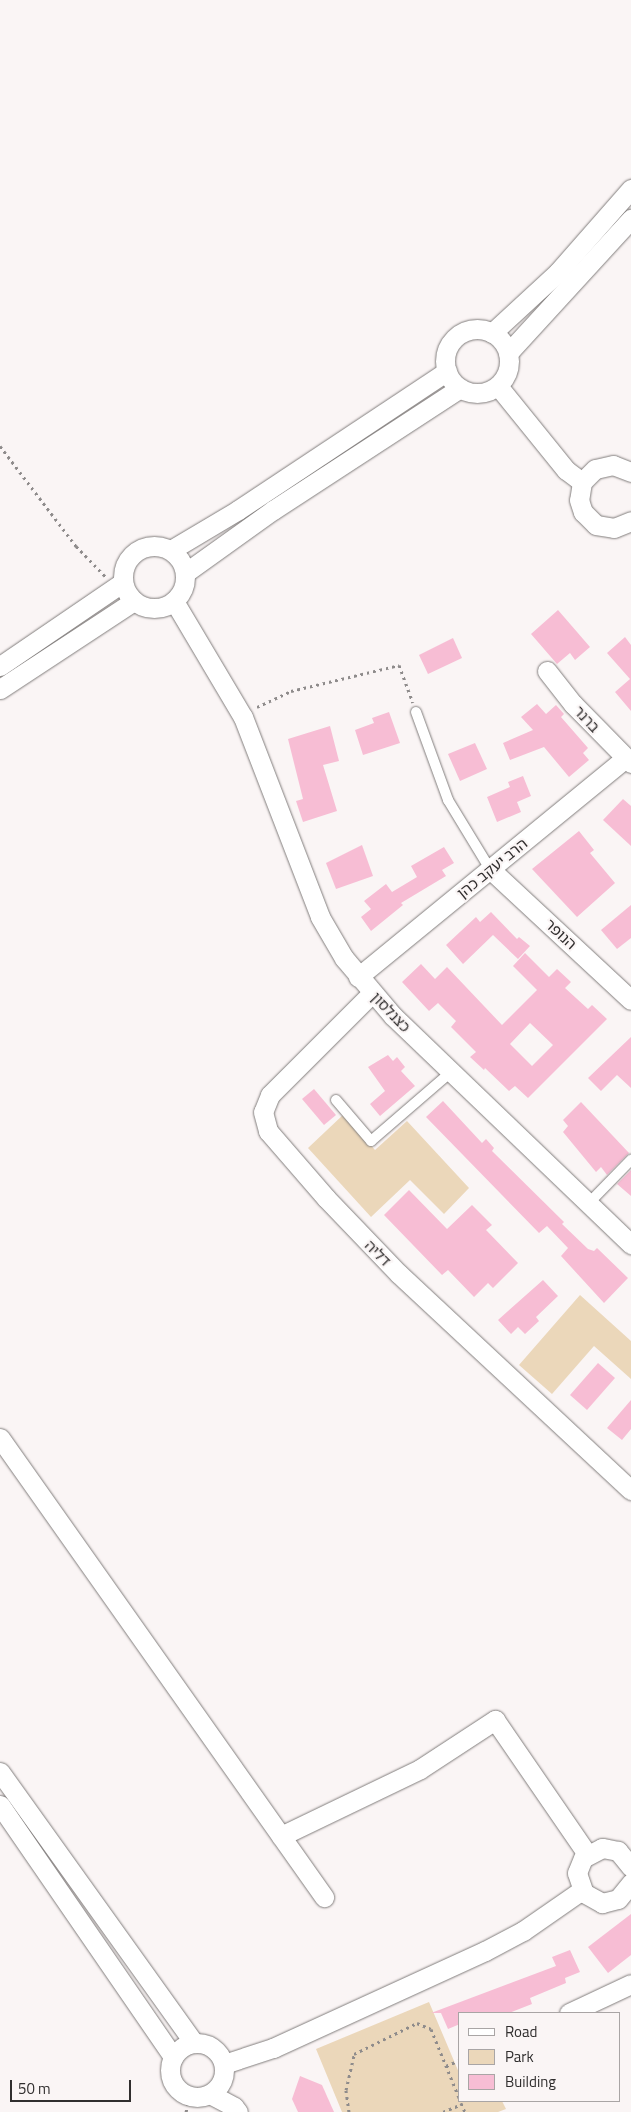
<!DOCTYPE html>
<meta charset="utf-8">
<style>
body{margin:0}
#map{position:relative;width:631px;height:2112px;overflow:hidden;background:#faf5f5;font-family:"Titillium Web","Noto Sans Hebrew",sans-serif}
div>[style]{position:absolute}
.green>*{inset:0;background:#ebd7ba}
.building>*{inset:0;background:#f7bdd4}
.path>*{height:3px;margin-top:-1.5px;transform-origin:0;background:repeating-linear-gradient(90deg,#8e8b8b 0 2.5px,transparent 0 6.5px)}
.roads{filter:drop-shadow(0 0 1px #817d7c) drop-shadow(0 0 1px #817d7c)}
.lane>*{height:10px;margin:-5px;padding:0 5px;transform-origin:5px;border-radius:5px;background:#fff}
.street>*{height:19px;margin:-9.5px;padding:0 9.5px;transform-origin:9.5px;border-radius:9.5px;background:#fff}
.street>.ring{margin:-9.5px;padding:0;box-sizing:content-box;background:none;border:19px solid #fff;border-radius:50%}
span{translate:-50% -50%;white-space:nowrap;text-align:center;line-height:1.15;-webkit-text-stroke:4px #faf5f5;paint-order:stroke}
.street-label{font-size:15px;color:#302e2e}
.legend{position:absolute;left:458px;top:2012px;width:162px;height:90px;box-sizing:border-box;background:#faf5f5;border:1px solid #a9a5a5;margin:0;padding:6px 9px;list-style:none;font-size:15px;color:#302e2e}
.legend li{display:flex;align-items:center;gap:10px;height:25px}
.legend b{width:25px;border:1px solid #a9a5a5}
.scale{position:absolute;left:10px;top:2080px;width:121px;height:22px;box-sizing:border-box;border:2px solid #302e2e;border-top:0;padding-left:6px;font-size:15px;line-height:18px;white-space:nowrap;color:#302e2e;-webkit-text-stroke:4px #faf5f5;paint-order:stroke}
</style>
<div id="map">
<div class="green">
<i style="clip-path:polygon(344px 1114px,375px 1150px,407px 1121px,469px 1188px,444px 1214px,410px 1180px,371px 1217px,308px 1148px)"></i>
<i style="clip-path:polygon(580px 1295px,631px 1341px,631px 1379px,594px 1346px,552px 1394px,519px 1365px)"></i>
<i style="clip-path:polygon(429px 2002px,460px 2075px,460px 2101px,502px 2101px,506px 2109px,498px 2112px,342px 2112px,316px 2049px)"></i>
</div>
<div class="building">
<i style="clip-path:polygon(558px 610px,590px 647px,575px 660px,570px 653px,557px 664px,531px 634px)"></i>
<i style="clip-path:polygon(625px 637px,631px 645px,631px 711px,615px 692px,630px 679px,607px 653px)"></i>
<i style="clip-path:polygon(453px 638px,462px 658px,428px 674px,419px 655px)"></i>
<i style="clip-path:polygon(537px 704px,546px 714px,556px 705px,564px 714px,561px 717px,588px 748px,583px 753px,589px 760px,569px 777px,544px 747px,510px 760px,503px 743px,533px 730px,521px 717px)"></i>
<i style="clip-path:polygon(389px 712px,400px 743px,363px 755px,355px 730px,374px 723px,372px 718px)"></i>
<i style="clip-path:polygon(330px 726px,339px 761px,323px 765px,337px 811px,303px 822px,296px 801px,303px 799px,288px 739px)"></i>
<i style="clip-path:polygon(475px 743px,487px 769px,460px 781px,448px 754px)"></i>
<i style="clip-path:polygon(523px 776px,531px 796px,517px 802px,521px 812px,497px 822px,487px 797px,510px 787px,508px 782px)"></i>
<i style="clip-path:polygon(623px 799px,631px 806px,631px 846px,603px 820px)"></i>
<i style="clip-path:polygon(579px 831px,594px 850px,590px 853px,615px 883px,577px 917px,532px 869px)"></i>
<i style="clip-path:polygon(362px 845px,373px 876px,336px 889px,326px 863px)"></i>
<i style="clip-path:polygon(444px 847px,454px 863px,442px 870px,446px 876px,401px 903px,403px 905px,371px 931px,361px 917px,371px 909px,364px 901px,386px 884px,392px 892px,417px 877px,411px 866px)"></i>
<i style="clip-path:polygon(631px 905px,631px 938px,617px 949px,601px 930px)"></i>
<i style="clip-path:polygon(491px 912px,517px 939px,519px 937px,530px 946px,518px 959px,493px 935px,463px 964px,446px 945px,476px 917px,480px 922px)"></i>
<i style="clip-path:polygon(evenodd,525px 953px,549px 977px,557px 969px,571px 982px,565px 988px,588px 1009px,592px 1005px,607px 1019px,528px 1098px,515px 1086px,509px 1091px,485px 1068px,484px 1070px,470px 1057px,476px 1052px,451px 1027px,456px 1021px,438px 1003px,429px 1011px,402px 982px,421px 964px,435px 979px,447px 967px,502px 1025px,537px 990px,513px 966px,525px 953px,530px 1023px,553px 1045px,532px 1066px,510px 1044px,530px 1023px)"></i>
<i style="clip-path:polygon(631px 1037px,631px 1088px,617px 1075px,601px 1091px,588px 1078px)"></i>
<i style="clip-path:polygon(388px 1055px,393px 1061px,397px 1057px,405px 1067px,401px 1071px,415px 1086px,380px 1116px,370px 1104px,385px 1091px,368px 1067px)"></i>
<i style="clip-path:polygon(314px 1089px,336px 1115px,324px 1125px,302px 1099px)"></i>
<i style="clip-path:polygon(443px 1101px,482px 1143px,486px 1139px,494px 1148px,492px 1151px,564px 1222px,562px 1224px,588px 1249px,594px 1251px,597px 1248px,628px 1278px,604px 1303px,561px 1256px,568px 1248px,547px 1226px,539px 1233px,426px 1117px)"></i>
<i style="clip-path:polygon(581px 1102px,629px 1153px,607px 1175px,601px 1167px,596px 1172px,563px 1132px,568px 1126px,563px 1120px)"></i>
<i style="clip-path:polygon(631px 1170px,631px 1196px,617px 1184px)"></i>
<i style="clip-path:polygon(409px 1190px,447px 1229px,472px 1205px,492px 1225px,486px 1230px,518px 1263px,493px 1288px,488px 1283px,474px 1297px,448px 1270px,442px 1275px,384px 1215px)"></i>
<i style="clip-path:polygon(543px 1280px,558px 1296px,536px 1317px,539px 1321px,525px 1334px,518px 1327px,511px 1334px,498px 1320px)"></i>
<i style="clip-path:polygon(598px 1363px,615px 1378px,587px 1410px,570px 1395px)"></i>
<i style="clip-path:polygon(631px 1400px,631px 1429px,622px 1440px,607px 1428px)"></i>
<i style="clip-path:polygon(631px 1914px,631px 1955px,608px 1973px,588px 1947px)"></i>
<i style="clip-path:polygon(570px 1950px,580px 1972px,565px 1978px,566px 1983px,530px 1998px,532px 2004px,509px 2013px,460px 2013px,460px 2024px,448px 2029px,441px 2013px,431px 2013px,556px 1966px,552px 1957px)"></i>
<i style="clip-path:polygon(300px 2076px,322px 2085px,334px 2112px,298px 2112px,292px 2099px)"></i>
</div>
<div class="path">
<i style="left:0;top:446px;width:126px;rotate:52.8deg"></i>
<i style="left:76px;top:546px;width:42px;rotate:46deg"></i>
<i style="left:257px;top:707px;width:38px;rotate:-25deg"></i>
<i style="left:291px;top:691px;width:111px;rotate:-13.5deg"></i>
<i style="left:399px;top:665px;width:40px;rotate:69.8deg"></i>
<i style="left:446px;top:2066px;width:15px;rotate:-23deg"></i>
<i style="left:461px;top:2103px;width:10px;rotate:66deg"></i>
<i style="left:186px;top:2112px;width:16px;rotate:-76deg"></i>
<i style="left:349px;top:2112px;width:22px;rotate:-98deg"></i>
<i style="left:346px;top:2090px;width:37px;rotate:-77deg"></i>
<i style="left:354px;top:2054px;width:70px;rotate:-26.2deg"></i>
<i style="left:417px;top:2023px;width:15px;rotate:23deg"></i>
<i style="left:431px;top:2029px;width:77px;rotate:67.8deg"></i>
<i style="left:443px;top:2112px;width:21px;rotate:-23deg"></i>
</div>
<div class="roads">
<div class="lane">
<i style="left:416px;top:712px;width:94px;rotate:70deg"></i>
<i style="left:448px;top:800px;width:81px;rotate:58.7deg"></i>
<i style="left:336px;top:1100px;width:54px;rotate:49.5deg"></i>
<i style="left:371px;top:1141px;width:106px;rotate:-40.8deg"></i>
<i style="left:588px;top:1204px;width:62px;rotate:-45.7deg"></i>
</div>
<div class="street">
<i class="ring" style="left:445px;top:329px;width:45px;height:45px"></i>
<i style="left:492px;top:333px;width:90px;rotate:-42.7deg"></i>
<i style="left:558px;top:272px;width:111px;rotate:-48.7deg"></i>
<i style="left:508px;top:353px;width:182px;rotate:-47.5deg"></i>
<i style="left:498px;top:386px;width:108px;rotate:51deg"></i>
<i style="left:566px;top:470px;width:20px;rotate:37deg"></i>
<i style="left:631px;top:472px;width:19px;rotate:-159deg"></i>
<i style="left:613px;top:465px;width:18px;rotate:167deg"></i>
<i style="left:595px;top:469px;width:18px;rotate:135deg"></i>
<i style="left:582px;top:482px;width:18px;rotate:99deg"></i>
<i style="left:579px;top:500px;width:13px;rotate:72deg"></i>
<i style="left:583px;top:512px;width:18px;rotate:45deg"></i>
<i style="left:596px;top:525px;width:18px;rotate:9deg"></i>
<i style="left:614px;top:528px;width:18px;rotate:-22deg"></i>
<i class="ring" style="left:123px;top:546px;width:43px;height:43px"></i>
<i style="left:171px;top:550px;width:78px;rotate:-30.8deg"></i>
<i style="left:238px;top:510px;width:251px;rotate:-33.6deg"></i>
<i style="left:185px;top:573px;width:108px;rotate:-35.6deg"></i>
<i style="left:273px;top:510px;width:223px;rotate:-33.1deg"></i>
<i style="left:174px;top:601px;width:135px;rotate:59.3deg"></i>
<i style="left:243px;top:717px;width:214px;rotate:68.9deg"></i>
<i style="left:320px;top:917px;width:48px;rotate:59.7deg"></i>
<i style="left:344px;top:958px;width:76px;rotate:49.8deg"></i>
<i style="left:393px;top:1016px;width:330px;rotate:43.8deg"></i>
<i style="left:0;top:666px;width:149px;rotate:-34.3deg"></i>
<i style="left:547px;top:671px;width:42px;rotate:51.8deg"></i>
<i style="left:573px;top:704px;width:83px;rotate:45.5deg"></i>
<i style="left:0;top:689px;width:160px;rotate:-33.3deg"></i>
<i style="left:490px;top:869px;width:192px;rotate:42.9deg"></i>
<i style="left:358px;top:977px;width:346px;rotate:-39.3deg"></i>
<i style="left:372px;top:993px;width:144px;rotate:135deg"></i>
<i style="left:270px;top:1095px;width:18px;rotate:112deg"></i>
<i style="left:263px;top:1112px;width:20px;rotate:75deg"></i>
<i style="left:268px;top:1131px;width:89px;rotate:49.1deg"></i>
<i style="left:326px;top:1198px;width:105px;rotate:46.2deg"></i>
<i style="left:399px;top:1274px;width:317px;rotate:43deg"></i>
<i style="left:0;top:1438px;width:562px;rotate:54.78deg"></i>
<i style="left:0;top:1772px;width:333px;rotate:54.4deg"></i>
<i style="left:0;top:1805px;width:306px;rotate:55.5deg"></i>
<i style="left:281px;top:1836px;width:154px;rotate:-25.7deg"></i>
<i style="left:420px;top:1769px;width:90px;rotate:-33.2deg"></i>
<i style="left:495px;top:1720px;width:163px;rotate:55.5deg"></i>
<i style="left:631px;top:1867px;width:21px;rotate:-129deg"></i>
<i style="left:618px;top:1851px;width:16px;rotate:-169deg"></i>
<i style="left:602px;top:1848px;width:21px;rotate:152deg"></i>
<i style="left:583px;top:1858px;width:16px;rotate:112deg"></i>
<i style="left:577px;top:1873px;width:21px;rotate:71deg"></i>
<i style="left:584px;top:1893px;width:21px;rotate:29deg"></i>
<i style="left:602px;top:1903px;width:16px;rotate:-14deg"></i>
<i style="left:618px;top:1899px;width:21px;rotate:-51deg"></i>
<i style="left:569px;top:2013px;width:68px;rotate:-25.1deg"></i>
<i class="ring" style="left:170px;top:2043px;width:35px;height:35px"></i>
<i style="left:224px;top:2064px;width:52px;rotate:-18.1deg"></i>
<i style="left:273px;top:2048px;width:233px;rotate:-24.6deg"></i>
<i style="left:485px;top:1951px;width:43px;rotate:-27.8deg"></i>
<i style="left:523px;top:1931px;width:72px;rotate:-34.8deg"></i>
<i style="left:210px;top:2094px;width:27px;rotate:28deg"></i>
<i style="left:234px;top:2107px;width:6px;rotate:51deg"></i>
</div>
</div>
<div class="street-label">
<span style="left:587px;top:719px;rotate:47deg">ברנר</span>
<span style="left:492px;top:868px;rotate:-39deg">הרב יעקב כהן</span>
<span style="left:561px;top:934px;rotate:43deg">הנופר</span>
<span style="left:391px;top:1012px;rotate:46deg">כצנלסון</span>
<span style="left:378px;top:1253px;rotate:45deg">דליה</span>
</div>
<ul class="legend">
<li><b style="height:6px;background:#fff"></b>Road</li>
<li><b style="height:14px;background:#ebd7ba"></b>Park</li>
<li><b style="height:14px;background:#f7bdd4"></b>Building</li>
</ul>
<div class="scale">50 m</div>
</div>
